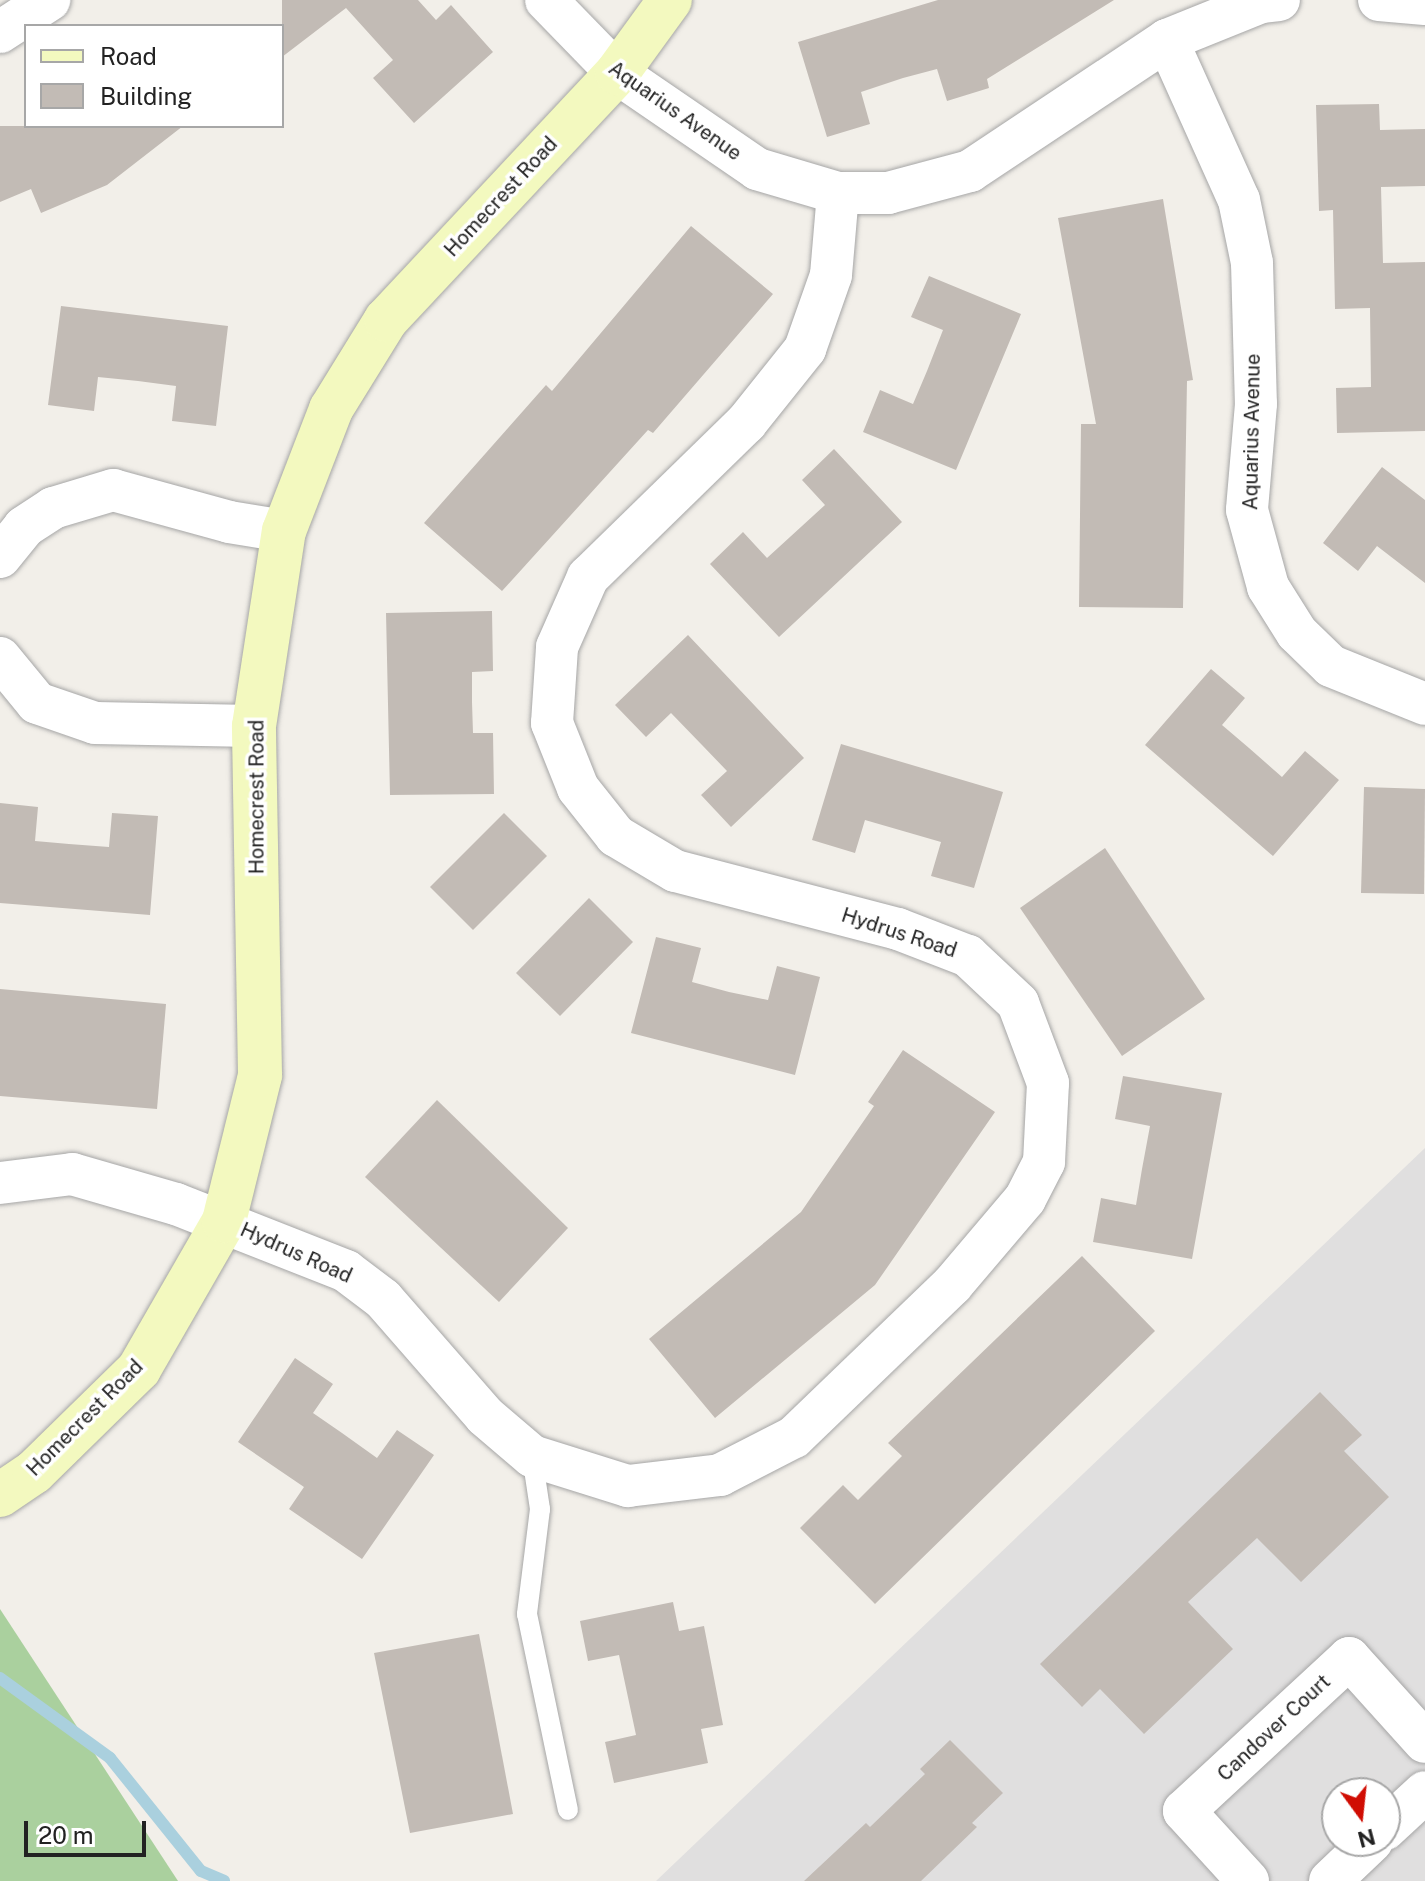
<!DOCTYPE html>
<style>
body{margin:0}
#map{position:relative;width:1425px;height:1881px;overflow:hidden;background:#f2efe9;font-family:"Public Sans",sans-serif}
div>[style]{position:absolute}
.residential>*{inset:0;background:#e0dfdf}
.forest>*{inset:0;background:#aad09e}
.stream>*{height:12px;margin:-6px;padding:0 6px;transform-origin:6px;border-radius:6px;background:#aad0de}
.building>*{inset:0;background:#c2bbb5}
.roads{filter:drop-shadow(0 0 2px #a6a6a6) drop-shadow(0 0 2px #a6a6a6)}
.lane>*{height:20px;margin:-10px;padding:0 10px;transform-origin:10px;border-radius:10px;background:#fff}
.street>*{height:42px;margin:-21px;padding:0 21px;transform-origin:21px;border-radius:21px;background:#fff}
.secondary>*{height:44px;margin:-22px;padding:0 22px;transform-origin:22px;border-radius:22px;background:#f3f9bf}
span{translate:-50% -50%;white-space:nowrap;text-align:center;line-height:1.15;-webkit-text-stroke:7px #fff;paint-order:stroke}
.street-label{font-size:20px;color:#222}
.legend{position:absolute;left:24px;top:24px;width:260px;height:104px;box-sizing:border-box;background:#fff;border:2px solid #a7a7a7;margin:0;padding:10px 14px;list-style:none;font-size:24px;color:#222}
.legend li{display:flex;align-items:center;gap:16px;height:40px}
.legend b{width:40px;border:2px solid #a7a7a7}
.north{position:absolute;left:1321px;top:1777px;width:80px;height:80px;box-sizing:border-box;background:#fff;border:2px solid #a7a7a7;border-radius:50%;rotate:165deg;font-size:22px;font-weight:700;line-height:32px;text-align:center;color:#222}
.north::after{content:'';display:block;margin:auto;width:28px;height:36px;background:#d00d03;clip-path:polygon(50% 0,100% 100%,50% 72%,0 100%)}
.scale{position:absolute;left:24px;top:1821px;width:122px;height:36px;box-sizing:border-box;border:4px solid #222;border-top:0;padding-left:10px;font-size:24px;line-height:28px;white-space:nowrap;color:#222;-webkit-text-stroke:6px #fff;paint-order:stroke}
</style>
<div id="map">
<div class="residential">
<i style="clip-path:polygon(evenodd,1425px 1148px,1425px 1881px,656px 1881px,1425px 1148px,1337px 1793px,1385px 1793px,1385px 1841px,1337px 1841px,1337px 1793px)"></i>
</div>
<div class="forest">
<i style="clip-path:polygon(0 1609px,178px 1881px,0 1881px)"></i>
</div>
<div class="stream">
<i style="left:0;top:1678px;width:136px;rotate:36deg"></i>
<i style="left:110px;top:1758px;width:145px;rotate:51.2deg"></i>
<i style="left:201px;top:1871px;width:25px;rotate:23deg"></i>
</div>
<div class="building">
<i style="clip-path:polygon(282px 0,418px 0,436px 20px,451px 5px,493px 52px,414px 123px,373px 78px,393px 60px,346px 8px,282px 57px)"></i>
<i style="clip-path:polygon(938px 0,1114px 0,987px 79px,989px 88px,947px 101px,937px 69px,903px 78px,861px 92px,870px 124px,827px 137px,798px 42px)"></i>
<i style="clip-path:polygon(1379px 104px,1380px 130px,1425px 129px,1425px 186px,1381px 187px,1383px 263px,1425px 262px,1425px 431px,1337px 433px,1336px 388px,1371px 387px,1370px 308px,1335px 309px,1333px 210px,1319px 211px,1316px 105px)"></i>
<i style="clip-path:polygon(0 126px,183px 126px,107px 185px,41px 213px,31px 189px,0 202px)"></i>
<i style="clip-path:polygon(1163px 199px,1193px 380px,1187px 381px,1183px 608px,1079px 607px,1081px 424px,1096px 424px,1058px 218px)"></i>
<i style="clip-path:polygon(691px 226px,773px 294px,653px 433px,648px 430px,502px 591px,424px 523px,546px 385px,552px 391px)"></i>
<i style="clip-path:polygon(929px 276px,1021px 314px,956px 470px,863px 432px,880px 390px,913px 404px,927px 371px,943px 330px,911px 317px)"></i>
<i style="clip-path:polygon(61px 306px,228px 326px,216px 426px,172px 421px,176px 386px,138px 381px,98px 377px,94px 411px,48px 405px)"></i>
<i style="clip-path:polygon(834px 449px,902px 522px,779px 637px,710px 564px,743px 532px,767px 558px,825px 505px,802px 480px)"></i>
<i style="clip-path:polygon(1382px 467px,1425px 500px,1425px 583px,1377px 546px,1358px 571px,1323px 543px)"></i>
<i style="clip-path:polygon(492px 611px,493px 671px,472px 672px,472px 702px,473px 733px,493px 733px,494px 794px,390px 795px,386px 613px)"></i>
<i style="clip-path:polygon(688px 635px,804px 758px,731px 827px,701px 795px,727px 771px,702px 745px,671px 713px,646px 737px,615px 705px)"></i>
<i style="clip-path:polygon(1211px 669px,1245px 698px,1222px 725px,1249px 748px,1282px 777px,1305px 751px,1339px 780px,1273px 856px,1145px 745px)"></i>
<i style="clip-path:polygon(841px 744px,1003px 792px,974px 888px,931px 876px,941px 842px,865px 820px,855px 853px,812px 840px)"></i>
<i style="clip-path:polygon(1364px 787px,1425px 789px,1424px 894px,1361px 893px)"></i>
<i style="clip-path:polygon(0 803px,38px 807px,35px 841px,69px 844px,109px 847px,112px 813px,158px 816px,150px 915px,0 903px)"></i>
<i style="clip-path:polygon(504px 813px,547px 856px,473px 930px,430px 887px)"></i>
<i style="clip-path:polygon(1105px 848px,1205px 999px,1122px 1056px,1020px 908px)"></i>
<i style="clip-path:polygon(589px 898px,633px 942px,560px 1016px,516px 973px)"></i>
<i style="clip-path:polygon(656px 937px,701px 948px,692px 982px,729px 992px,768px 1000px,777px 966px,820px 977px,795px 1075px,631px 1033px)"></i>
<i style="clip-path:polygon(0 989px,166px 1004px,157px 1109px,0 1096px)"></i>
<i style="clip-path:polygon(903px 1050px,995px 1112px,875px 1285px,715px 1418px,649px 1339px,801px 1212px,874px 1106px,868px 1102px)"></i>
<i style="clip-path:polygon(1123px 1076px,1222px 1093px,1192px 1259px,1093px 1242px,1101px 1198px,1136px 1205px,1142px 1169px,1150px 1126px,1115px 1119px)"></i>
<i style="clip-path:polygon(437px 1100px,568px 1228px,499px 1302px,365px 1177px)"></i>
<i style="clip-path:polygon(1082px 1256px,1155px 1331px,875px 1604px,800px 1528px,843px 1485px,858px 1500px,902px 1456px,888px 1443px)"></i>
<i style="clip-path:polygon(295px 1358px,333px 1384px,313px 1413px,342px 1433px,377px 1458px,397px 1430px,434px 1455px,362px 1559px,289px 1509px,304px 1487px,238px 1442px)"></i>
<i style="clip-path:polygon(1320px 1392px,1362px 1435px,1344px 1451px,1389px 1497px,1301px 1582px,1257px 1538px,1188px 1602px,1233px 1649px,1144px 1734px,1100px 1689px,1082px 1707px,1040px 1664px)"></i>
<i style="clip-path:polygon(673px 1602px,679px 1631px,704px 1626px,723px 1725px,701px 1729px,708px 1763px,614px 1783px,605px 1742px,636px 1735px,619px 1655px,588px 1661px,580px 1621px)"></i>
<i style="clip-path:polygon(479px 1634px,513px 1814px,410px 1833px,374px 1653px)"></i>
<i style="clip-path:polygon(950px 1740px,1003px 1793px,972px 1823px,977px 1827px,921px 1881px,804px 1881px,866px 1823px,870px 1827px,925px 1774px,920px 1769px)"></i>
</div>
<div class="roads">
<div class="lane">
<i style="left:532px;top:1456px;width:54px;rotate:81.4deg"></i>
<i style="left:540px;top:1509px;width:106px;rotate:97.1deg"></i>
<i style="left:527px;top:1614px;width:200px;rotate:78.2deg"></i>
</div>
<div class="street">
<i style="left:546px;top:0;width:102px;rotate:45.8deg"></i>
<i style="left:617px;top:73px;width:170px;rotate:34.4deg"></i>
<i style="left:757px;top:169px;width:84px;rotate:16.5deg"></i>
<i style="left:838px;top:193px;width:50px"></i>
<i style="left:888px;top:193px;width:85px;rotate:-15deg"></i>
<i style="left:970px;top:171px;width:237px;rotate:-33.6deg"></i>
<i style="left:1167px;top:40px;width:101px;rotate:-22deg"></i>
<i style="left:1261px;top:2px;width:18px;rotate:-6deg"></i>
<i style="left:1379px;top:0;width:46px;rotate:5deg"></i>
<i style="left:0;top:32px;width:59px;rotate:-33.1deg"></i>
<i style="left:1167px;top:40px;width:175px;rotate:65.8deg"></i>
<i style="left:1239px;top:200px;width:64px;rotate:78.3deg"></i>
<i style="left:1252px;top:263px;width:141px;rotate:88.4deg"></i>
<i style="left:1256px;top:404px;width:106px;rotate:94.9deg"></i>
<i style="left:1247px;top:510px;width:80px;rotate:74.7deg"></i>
<i style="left:1268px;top:587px;width:54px;rotate:57.8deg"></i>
<i style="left:1297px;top:633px;width:47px;rotate:44.1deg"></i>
<i style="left:1331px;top:666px;width:101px;rotate:22deg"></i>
<i style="left:0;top:557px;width:38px;rotate:-51deg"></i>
<i style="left:24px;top:527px;width:35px;rotate:-33deg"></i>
<i style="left:53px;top:508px;width:63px;rotate:-16.7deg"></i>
<i style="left:113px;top:490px;width:120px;rotate:15.4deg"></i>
<i style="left:229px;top:522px;width:56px;rotate:9.3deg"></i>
<i style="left:0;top:658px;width:58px;rotate:50.6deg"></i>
<i style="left:37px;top:703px;width:61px;rotate:19deg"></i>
<i style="left:95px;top:723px;width:159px;rotate:1.1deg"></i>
<i style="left:0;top:1183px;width:73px;rotate:-7.1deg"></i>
<i style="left:72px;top:1174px;width:108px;rotate:16.1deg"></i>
<i style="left:176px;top:1204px;width:183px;rotate:21.5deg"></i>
<i style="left:346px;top:1271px;width:46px;rotate:37.1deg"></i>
<i style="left:383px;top:1299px;width:155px;rotate:48.9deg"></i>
<i style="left:485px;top:1416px;width:62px;rotate:40.4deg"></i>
<i style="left:532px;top:1456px;width:101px;rotate:17.4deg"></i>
<i style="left:628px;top:1486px;width:93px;rotate:-6.8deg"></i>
<i style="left:720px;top:1475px;width:83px;rotate:-27.2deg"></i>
<i style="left:794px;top:1437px;width:219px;rotate:-43.9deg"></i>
<i style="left:952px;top:1285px;width:113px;rotate:-49.7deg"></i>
<i style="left:1025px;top:1199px;width:42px;rotate:-62.8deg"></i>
<i style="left:1044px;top:1162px;width:79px;rotate:-87.1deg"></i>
<i style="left:1048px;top:1083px;width:85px;rotate:-110.6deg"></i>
<i style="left:1018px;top:1003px;width:69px;rotate:-136.8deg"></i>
<i style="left:968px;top:956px;width:75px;rotate:-158.9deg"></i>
<i style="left:898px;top:929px;width:230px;rotate:-165.4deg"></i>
<i style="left:675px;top:871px;width:69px;rotate:-149.3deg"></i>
<i style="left:616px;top:836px;width:61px;rotate:-128.4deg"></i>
<i style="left:578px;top:788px;width:70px;rotate:-111.8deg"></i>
<i style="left:552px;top:723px;width:76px;rotate:-86.2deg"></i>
<i style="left:557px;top:647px;width:77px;rotate:-66.1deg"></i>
<i style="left:588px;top:577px;width:221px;rotate:-44.3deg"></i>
<i style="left:746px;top:423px;width:95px;rotate:-51.4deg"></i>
<i style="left:805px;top:349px;width:78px;rotate:-70.6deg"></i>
<i style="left:831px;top:275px;width:82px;rotate:-85.1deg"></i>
<i style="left:1385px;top:1829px;width:54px;rotate:-42.8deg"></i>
<i style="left:1248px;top:1881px;width:95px;rotate:-132.4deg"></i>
<i style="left:1184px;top:1811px;width:225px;rotate:-42.8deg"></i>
<i style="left:1349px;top:1658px;width:113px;rotate:47.9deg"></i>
<i style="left:1330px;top:1881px;width:58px;rotate:-43.6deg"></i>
</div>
<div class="secondary">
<i style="left:0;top:1495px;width:41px;rotate:-34.1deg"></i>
<i style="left:34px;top:1472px;width:147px;rotate:-44.4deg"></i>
<i style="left:139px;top:1369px;width:171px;rotate:-60.1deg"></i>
<i style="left:224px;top:1221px;width:150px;rotate:-76.1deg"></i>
<i style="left:260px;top:1075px;width:349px;rotate:-91deg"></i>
<i style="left:254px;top:726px;width:197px;rotate:-81.3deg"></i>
<i style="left:284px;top:531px;width:131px;rotate:-68.9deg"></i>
<i style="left:331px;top:409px;width:105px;rotate:-58.3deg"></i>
<i style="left:386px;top:320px;width:338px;rotate:-46.9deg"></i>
<i style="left:617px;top:73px;width:90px;rotate:-54deg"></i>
</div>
</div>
<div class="street-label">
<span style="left:675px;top:111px;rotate:35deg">Aquarius Avenue</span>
<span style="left:501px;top:197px;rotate:-47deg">Homecrest Road</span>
<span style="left:1252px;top:432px;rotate:-89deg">Aquarius Avenue</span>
<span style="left:257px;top:797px;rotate:-90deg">Homecrest Road</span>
<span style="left:899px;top:933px;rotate:18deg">Hydrus Road</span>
<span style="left:296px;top:1253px;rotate:24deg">Hydrus Road</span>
<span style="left:85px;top:1418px;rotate:-45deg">Homecrest Road</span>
<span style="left:1274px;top:1728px;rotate:-43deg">Candover Court</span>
</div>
<ul class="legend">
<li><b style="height:10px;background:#f3f9bf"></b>Road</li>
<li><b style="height:22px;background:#c2bbb5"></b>Building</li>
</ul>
<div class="north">N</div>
<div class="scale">20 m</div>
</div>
